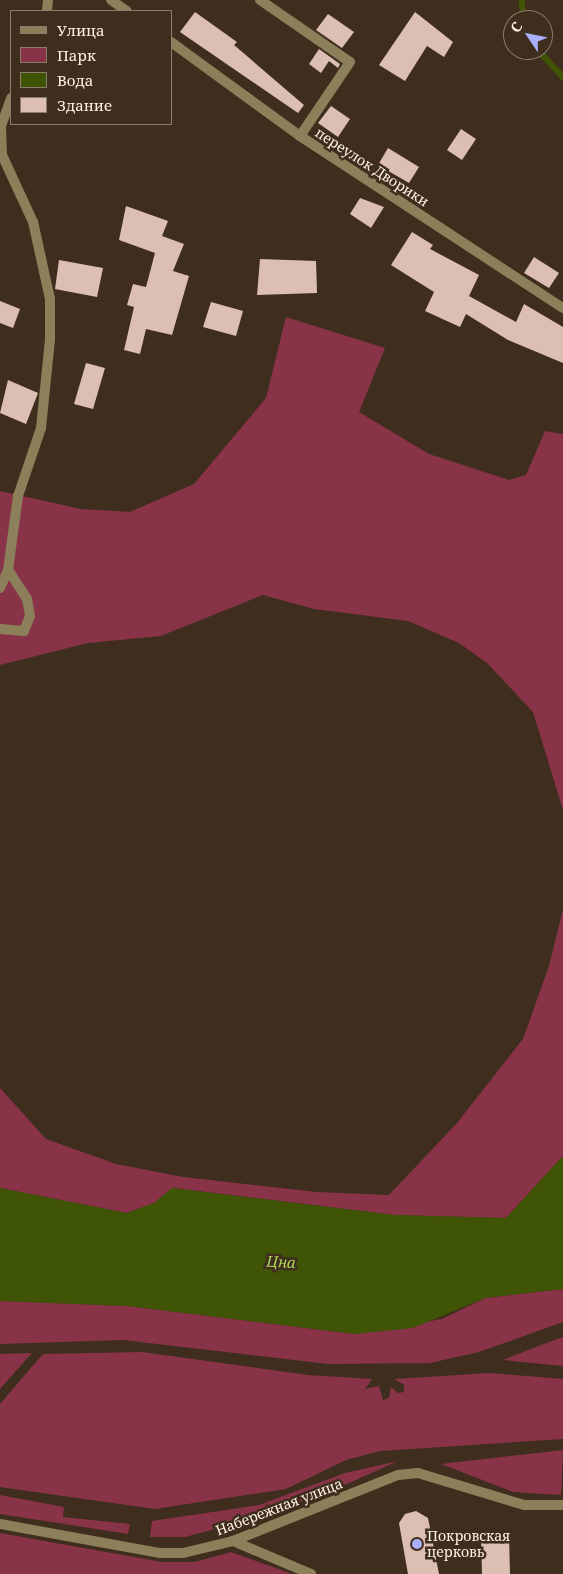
<!DOCTYPE html>
<meta charset="utf-8">
<style>
body{margin:0}
#map{position:relative;width:563px;height:1574px;overflow:hidden;background:#3f2e1d;font-family:"Noto Serif",serif}
div>[style]{position:absolute}
.green>*{inset:0;background:#893349}
.water>*{inset:0;background:#405406}
.stream>*{height:5.5px;margin:-2.75px;padding:0 2.75px;transform-origin:2.75px;border-radius:2.75px;background:#405406}
.building>*{inset:0;background:#ddbeb5}
.minor>*{height:10px;margin:-5px;padding:0 5px;transform-origin:5px;border-radius:5px;background:#8b805a}
.dots>*{width:14px;height:14px;translate:-50% -50%;box-sizing:border-box;border:2px solid #3f2e1d;border-radius:50%}
span{translate:-50% -50%;white-space:nowrap;text-align:center;line-height:1.15;-webkit-text-stroke:5px #3f2e1d;paint-order:stroke}
.street-label{font-size:14px;color:#fef2e7}
.poi-label{font-size:14px;color:#fef2e7}
.left{translate:0 -50%;text-align:left}
.water-label{font-size:15px;color:#afd55c;font-style:italic}
.legend{position:absolute;left:10px;top:10px;width:162px;height:115px;box-sizing:border-box;background:#3f2e1d;border:1px solid #8b7c6e;margin:0;padding:6px 9px;list-style:none;font-size:15px;color:#fef2e7}
.legend li{display:flex;align-items:center;gap:10px;height:25px}
.legend b{width:25px;border:1px solid #8b7c6e}
.north{position:absolute;left:503px;top:10px;width:50px;height:50px;box-sizing:border-box;background:#3f2e1d;border:1px solid #8b7c6e;border-radius:50%;rotate:304deg;font-size:14px;font-weight:700;line-height:20px;text-align:center;color:#fef2e7}
.north::after{content:'';display:block;margin:auto;width:18px;height:22px;background:#a9b0fc;clip-path:polygon(50% 0,100% 100%,50% 72%,0 100%)}
</style>
<div id="map">
<div class="green">
<i style="clip-path:polygon(286px 317px,385px 348px,359px 412px,429px 454px,509px 480px,526px 475px,545px 431px,563px 434px,563px 810px,533px 712px,487px 663px,459px 643px,408px 621px,314px 609px,263px 595px,161px 636px,88px 643px,0 665px,0 491px,81px 509px,130px 512px,194px 484px,266px 398px)"></i>
<i style="clip-path:polygon(563px 909px,563px 1156px,506px 1218px,395px 1215px,173px 1188px,154px 1203px,127px 1213px,0 1188px,0 1088px,46px 1139px,116px 1164px,183px 1177px,317px 1192px,389px 1195px,457px 1123px,523px 1039px,549px 966px)"></i>
<i style="clip-path:polygon(563px 1289px,563px 1322px,479px 1352px,430px 1363px,328px 1364px,123px 1340px,0 1344px,0 1301px,128px 1306px,355px 1334px,442px 1319px,485px 1298px)"></i>
<i style="clip-path:polygon(563px 1337px,563px 1366px,503px 1360px,541px 1345px)"></i>
<i style="clip-path:polygon(142px 1352px,308px 1375px,372px 1379px,365px 1389px,379px 1386px,383px 1400px,389px 1398px,391px 1387px,398px 1393px,404px 1392px,404px 1385px,394px 1379px,490px 1373px,563px 1379px,563px 1439px,380px 1451px,346px 1460px,286px 1489px,155px 1509px,0 1487px,0 1404px,43px 1354px)"></i>
<i style="clip-path:polygon(32px 1353px,0 1389px,0 1354px)"></i>
<i style="clip-path:polygon(563px 1450px,561px 1495px,513px 1492px,441px 1464px)"></i>
<i style="clip-path:polygon(398px 1461px,327px 1493px,241px 1522px,185px 1537px,150px 1537px,152px 1521px,259px 1505px,345px 1473px)"></i>
<i style="clip-path:polygon(0 1495px,64px 1507px,63px 1517px,130px 1524px,128px 1534px,0 1514px)"></i>
<i style="clip-path:polygon(0 1533px,162px 1562px,195px 1562px,231px 1552px,292px 1574px,0 1574px)"></i>
</div>
<div class="water">
<i style="clip-path:polygon(563px 1156px,563px 1289px,485px 1298px,413px 1328px,355px 1334px,128px 1306px,0 1301px,0 1188px,127px 1213px,154px 1203px,172px 1188px,395px 1215px,506px 1218px)"></i>
</div>
<div class="stream">
<i style="left:522px;top:0;width:20px;rotate:84deg"></i>
<i style="left:538px;top:50px;width:37px;rotate:47deg"></i>
</div>
<div class="building">
<i style="clip-path:polygon(195px 12px,237px 42px,234px 45px,304px 105px,298px 113px,180px 32px)"></i>
<i style="clip-path:polygon(415px 12px,453px 42px,444px 57px,427px 46px,405px 81px,379px 65px)"></i>
<i style="clip-path:polygon(328px 14px,354px 32px,342px 48px,316px 30px)"></i>
<i style="clip-path:polygon(319px 49px,340px 64px,338px 68px,329px 61px,321px 73px,309px 64px)"></i>
<i style="clip-path:polygon(331px 106px,350px 119px,338px 137px,318px 123px)"></i>
<i style="clip-path:polygon(461px 129px,476px 139px,462px 160px,447px 150px)"></i>
<i style="clip-path:polygon(388px 148px,419px 167px,409px 183px,378px 165px)"></i>
<i style="clip-path:polygon(360px 198px,384px 207px,371px 228px,350px 214px)"></i>
<i style="clip-path:polygon(126px 206px,168px 221px,162px 236px,184px 244px,173px 271px,189px 276px,172px 335px,146px 329px,140px 354px,124px 350px,134px 307px,127px 305px,133px 284px,146px 287px,155px 253px,119px 240px)"></i>
<i style="clip-path:polygon(412px 232px,433px 245px,430px 249px,479px 275px,469px 296px,516px 322px,524px 304px,563px 327px,563px 363px,508px 340px,466px 314px,460px 327px,425px 311px,434px 292px,391px 265px)"></i>
<i style="clip-path:polygon(534px 257px,559px 273px,549px 288px,524px 273px)"></i>
<i style="clip-path:polygon(260px 259px,316px 261px,317px 293px,257px 295px)"></i>
<i style="clip-path:polygon(59px 260px,103px 268px,97px 297px,55px 289px)"></i>
<i style="clip-path:polygon(0 301px,20px 309px,13px 328px,0 323px)"></i>
<i style="clip-path:polygon(211px 302px,243px 311px,236px 336px,203px 327px)"></i>
<i style="clip-path:polygon(86px 363px,105px 368px,93px 409px,74px 404px)"></i>
<i style="clip-path:polygon(8px 380px,38px 393px,26px 424px,0 413px)"></i>
<i style="clip-path:polygon(416px 1511px,428px 1518px,439px 1574px,408px 1574px,399px 1523px,405px 1514px)"></i>
<i style="clip-path:polygon(509px 1535px,510px 1574px,482px 1574px,481px 1536px)"></i>
</div>
<div class="minor">
<i style="left:111px;top:0;width:19px;rotate:35deg"></i>
<i style="left:260px;top:0;width:109px;rotate:34.6deg"></i>
<i style="left:350px;top:62px;width:89px;rotate:124deg"></i>
<i style="left:47px;top:11px;width:11px;rotate:-85deg"></i>
<i style="left:171px;top:42px;width:160px;rotate:36.1deg"></i>
<i style="left:300px;top:136px;width:314px;rotate:33.2deg"></i>
<i style="left:0;top:588px;width:20px;rotate:-66deg"></i>
<i style="left:8px;top:570px;width:75px;rotate:-82.3deg"></i>
<i style="left:18px;top:496px;width:72px;rotate:-71.3deg"></i>
<i style="left:41px;top:428px;width:88px;rotate:-84.2deg"></i>
<i style="left:50px;top:340px;width:41px;rotate:-90deg"></i>
<i style="left:50px;top:299px;width:79px;rotate:-102.4deg"></i>
<i style="left:33px;top:222px;width:74px;rotate:-114.8deg"></i>
<i style="left:2px;top:155px;width:29px;rotate:-92deg"></i>
<i style="left:1px;top:126px;width:30px;rotate:-70deg"></i>
<i style="left:0;top:629px;width:24px;rotate:5deg"></i>
<i style="left:24px;top:631px;width:16px;rotate:-68deg"></i>
<i style="left:30px;top:616px;width:17px;rotate:-100deg"></i>
<i style="left:27px;top:599px;width:35px;rotate:-123deg"></i>
<i style="left:0;top:1524px;width:163px;rotate:10.3deg"></i>
<i style="left:160px;top:1553px;width:23px"></i>
<i style="left:183px;top:1553px;width:51px;rotate:-13.5deg"></i>
<i style="left:233px;top:1541px;width:178px;rotate:-21.8deg"></i>
<i style="left:398px;top:1475px;width:20px;rotate:-6deg"></i>
<i style="left:418px;top:1473px;width:111px;rotate:16.8deg"></i>
<i style="left:524px;top:1505px;width:39px"></i>
<i style="left:233px;top:1541px;width:85px;rotate:22.9deg"></i>
</div>
<div class="dots">
<i style="left:417px;top:1544px;background:#a9b0fc"></i>
</div>
<div class="street-label">
<span style="left:372px;top:167px;rotate:33deg">переулок Дворики</span>
<span style="left:279px;top:1507px;rotate:-21deg">Набережная улица</span>
</div>
<div class="poi-label">
<span class="left" style="left:427px;top:1544px">Покровская<br>церковь</span>
</div>
<div class="water-label">
<span style="left:281px;top:1262px;rotate:3deg">Цна</span>
</div>
<ul class="legend">
<li><b style="height:6px;background:#8b805a"></b>Улица</li>
<li><b style="height:14px;background:#893349"></b>Парк</li>
<li><b style="height:14px;background:#405406"></b>Вода</li>
<li><b style="height:14px;background:#ddbeb5"></b>Здание</li>
</ul>
<div class="north">С</div>
</div>
